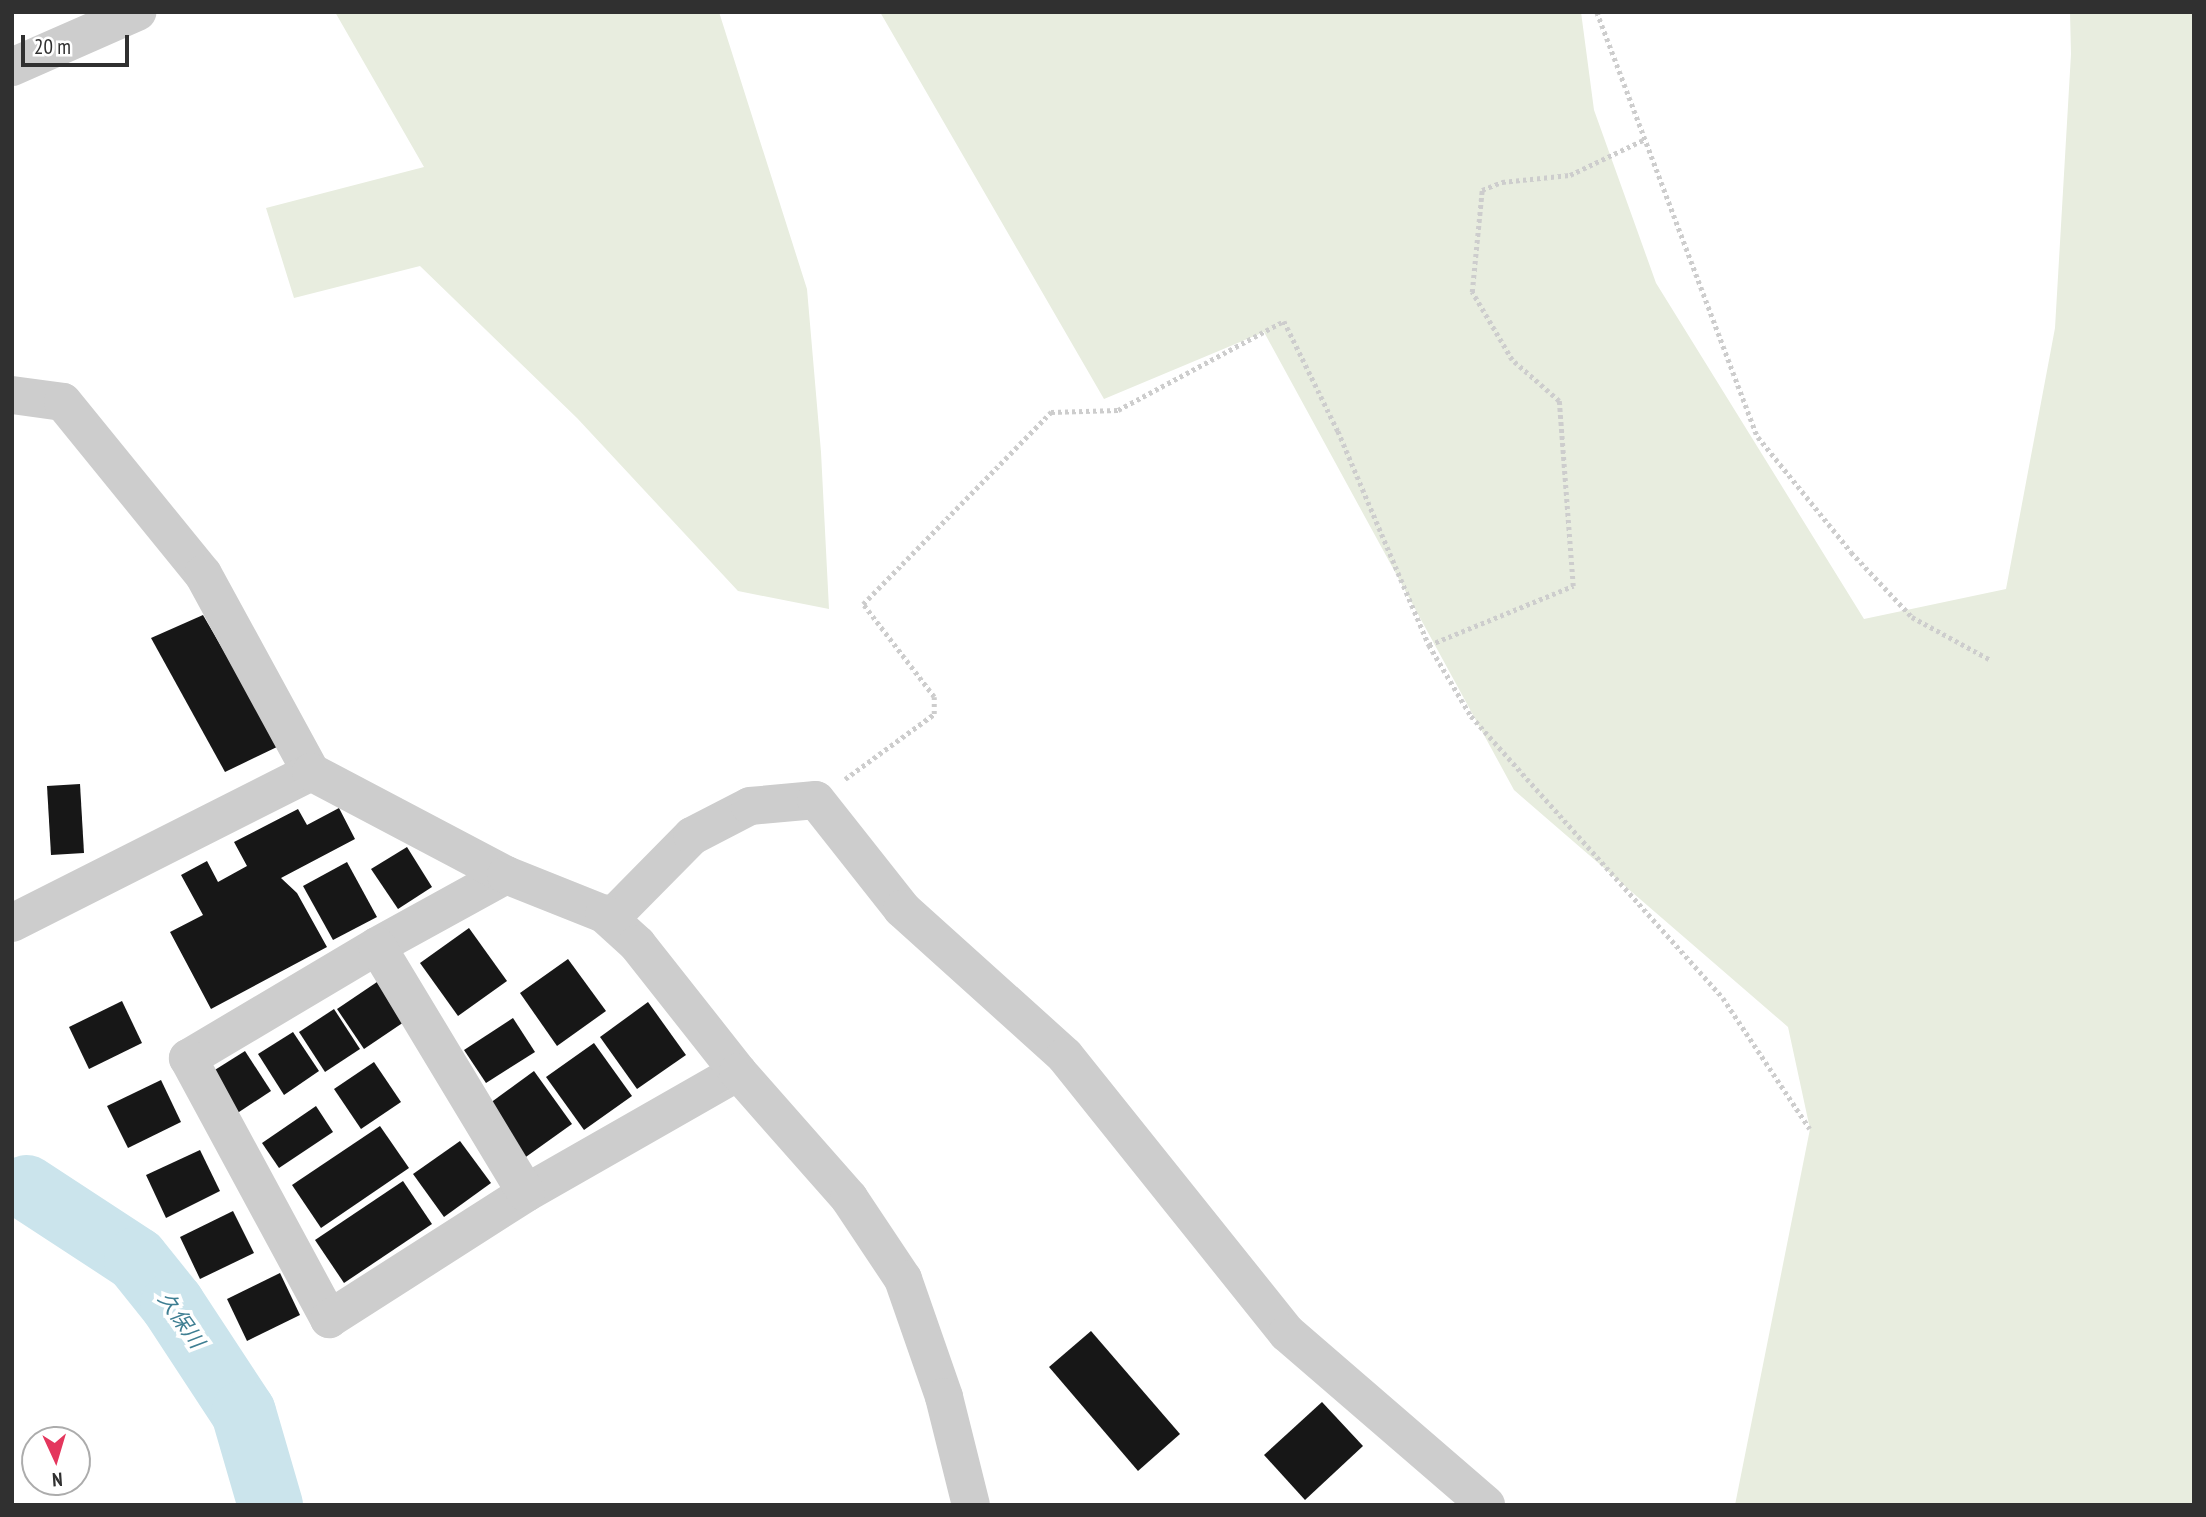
<!DOCTYPE html>
<meta charset="utf-8">
<style>
body{margin:0}
#map{position:relative;width:2206px;height:1517px;overflow:hidden;background:#fff;font-family:"PT Sans Narrow","Noto Sans JP",sans-serif}
div>[style]{position:absolute}
.green>*{inset:0;background:#e8eddf}
.river>*{height:65px;margin:-32.5px;padding:0 32.5px;transform-origin:32.5px;border-radius:32.5px;background:#cbe4ec}
.building>*{inset:0;background:#171717}
.path>*{height:4.5px;margin-top:-2.25px;transform-origin:0;background:repeating-linear-gradient(90deg,#cdcdcd 0 3.5px,transparent 0 7px)}
.minor>*{height:38px;margin:-19px;padding:0 19px;transform-origin:19px;border-radius:19px;background:#cdcdcd}
span{translate:-50% -50%;white-space:nowrap;text-align:center;line-height:1.15;-webkit-text-stroke:7px #fff;paint-order:stroke}
.water-label{font-size:21px;color:#3e7e92;font-style:italic}
.frame{position:absolute;inset:0;border:14px solid #303030;pointer-events:none}
.north{position:absolute;left:21px;top:1426px;width:70px;height:70px;box-sizing:border-box;background:#fff;border:2px solid #acacac;border-radius:50%;rotate:176deg;font-size:19px;font-weight:700;line-height:28px;text-align:center;color:#303030}
.north::after{content:'';display:block;margin:auto;width:24px;height:32px;background:#e4365d;clip-path:polygon(50% 0,100% 100%,50% 72%,0 100%)}
.scale{position:absolute;left:21px;top:35px;width:108px;height:32px;box-sizing:border-box;border:4px solid #303030;border-top:0;padding-left:9px;font-size:21px;line-height:24px;white-space:nowrap;color:#303030;-webkit-text-stroke:5px #fff;paint-order:stroke}
</style>
<div id="map">
<div class="green">
<i style="clip-path:polygon(335px 12px,719px 12px,807px 289px,821px 452px,829px 609px,738px 591px,577px 418px,420px 266px,294px 298px,266px 208px,424px 167px)"></i>
<i style="clip-path:polygon(880px 12px,1581px 12px,1594px 110px,1656px 283px,1864px 619px,2006px 589px,2055px 328px,2071px 54px,2070px 12px,2194px 12px,2194px 1505px,1735px 1505px,1810px 1129px,1788px 1027px,1514px 790px,1264px 332px,1104px 399px)"></i>
</div>
<div class="river">
<i style="left:26px;top:1187px;width:131px;rotate:33.2deg"></i>
<i style="left:136px;top:1259px;width:58px;rotate:51.3deg"></i>
<i style="left:172px;top:1304px;width:129px;rotate:56.7deg"></i>
<i style="left:243px;top:1412px;width:97px;rotate:73.8deg"></i>
</div>
<div class="building">
<i style="clip-path:polygon(203px 615px,279px 746px,225px 772px,151px 638px)"></i>
<i style="clip-path:polygon(80px 784px,84px 853px,51px 855px,47px 786px)"></i>
<i style="clip-path:polygon(339px 808px,355px 839px,281px 878px,297px 893px,327px 947px,211px 1009px,170px 932px,203px 915px,181px 875px,207px 861px,218px 882px,247px 866px,234px 842px,298px 809px,307px 825px)"></i>
<i style="clip-path:polygon(407px 847px,432px 887px,398px 909px,371px 869px)"></i>
<i style="clip-path:polygon(347px 862px,377px 917px,333px 940px,303px 886px)"></i>
<i style="clip-path:polygon(469px 928px,507px 981px,458px 1016px,420px 963px)"></i>
<i style="clip-path:polygon(568px 959px,606px 1011px,557px 1046px,520px 993px)"></i>
<i style="clip-path:polygon(377px 982px,404px 1022px,364px 1049px,337px 1009px)"></i>
<i style="clip-path:polygon(122px 1001px,142px 1043px,89px 1069px,69px 1027px)"></i>
<i style="clip-path:polygon(648px 1002px,686px 1055px,637px 1089px,600px 1037px)"></i>
<i style="clip-path:polygon(334px 1009px,360px 1049px,325px 1072px,299px 1032px)"></i>
<i style="clip-path:polygon(513px 1018px,535px 1052px,486px 1083px,464px 1050px)"></i>
<i style="clip-path:polygon(293px 1032px,319px 1071px,284px 1095px,258px 1054px)"></i>
<i style="clip-path:polygon(594px 1043px,632px 1096px,584px 1130px,546px 1077px)"></i>
<i style="clip-path:polygon(245px 1051px,271px 1091px,236px 1114px,210px 1073px)"></i>
<i style="clip-path:polygon(374px 1062px,401px 1102px,361px 1129px,334px 1089px)"></i>
<i style="clip-path:polygon(534px 1071px,572px 1124px,523px 1159px,486px 1106px)"></i>
<i style="clip-path:polygon(161px 1080px,181px 1122px,128px 1148px,107px 1106px)"></i>
<i style="clip-path:polygon(316px 1106px,333px 1132px,279px 1168px,262px 1143px)"></i>
<i style="clip-path:polygon(380px 1126px,409px 1168px,321px 1228px,292px 1185px)"></i>
<i style="clip-path:polygon(460px 1141px,491px 1183px,444px 1217px,413px 1174px)"></i>
<i style="clip-path:polygon(200px 1150px,220px 1191px,166px 1218px,146px 1175px)"></i>
<i style="clip-path:polygon(403px 1181px,432px 1224px,344px 1283px,315px 1240px)"></i>
<i style="clip-path:polygon(233px 1211px,254px 1253px,200px 1279px,180px 1237px)"></i>
<i style="clip-path:polygon(280px 1273px,300px 1315px,247px 1341px,227px 1299px)"></i>
<i style="clip-path:polygon(1091px 1331px,1180px 1434px,1138px 1471px,1049px 1367px)"></i>
<i style="clip-path:polygon(1322px 1402px,1363px 1446px,1305px 1500px,1264px 1455px)"></i>
</div>
<div class="path">
<i style="left:1597px;top:12px;width:454px;rotate:69.3deg"></i>
<i style="left:1758px;top:437px;width:148px;rotate:51deg"></i>
<i style="left:1851px;top:552px;width:89px;rotate:46.8deg"></i>
<i style="left:1912px;top:617px;width:88px;rotate:28.6deg"></i>
<i style="left:1429px;top:645px;width:156px;rotate:-22.3deg"></i>
<i style="left:1573px;top:586px;width:186px;rotate:-94.3deg"></i>
<i style="left:1559px;top:401px;width:62px;rotate:-138.9deg"></i>
<i style="left:1512px;top:360px;width:79px;rotate:-120.5deg"></i>
<i style="left:1472px;top:292px;width:102px;rotate:-84.4deg"></i>
<i style="left:1482px;top:190px;width:22px;rotate:-22deg"></i>
<i style="left:1502px;top:182px;width:68px;rotate:-5.9deg"></i>
<i style="left:1570px;top:175px;width:81px;rotate:-25.6deg"></i>
<i style="left:845px;top:779px;width:110px;rotate:-36.1deg"></i>
<i style="left:934px;top:714px;width:17px;rotate:-90deg"></i>
<i style="left:934px;top:697px;width:117px;rotate:-127.4deg"></i>
<i style="left:863px;top:604px;width:269px;rotate:-45.6deg"></i>
<i style="left:1051px;top:412px;width:67px;rotate:-1.7deg"></i>
<i style="left:1118px;top:410px;width:188px;rotate:-28.2deg"></i>
<i style="left:1284px;top:321px;width:123px;rotate:63.9deg"></i>
<i style="left:1338px;top:431px;width:233px;rotate:67deg"></i>
<i style="left:1429px;top:645px;width:82px;rotate:59.4deg"></i>
<i style="left:1471px;top:716px;width:378px;rotate:48.2deg"></i>
<i style="left:1723px;top:998px;width:157px;rotate:56.4deg"></i>
</div>
<div class="minor">
<i style="left:12px;top:67px;width:137px;rotate:-23.7deg"></i>
<i style="left:12px;top:395px;width:51px;rotate:7.8deg"></i>
<i style="left:63px;top:402px;width:222px;rotate:50.9deg"></i>
<i style="left:203px;top:574px;width:226px;rotate:61.4deg"></i>
<i style="left:506px;top:875px;width:147px;rotate:151.2deg"></i>
<i style="left:377px;top:946px;width:220px;rotate:149.3deg"></i>
<i style="left:188px;top:1058px;width:297px;rotate:61.6deg"></i>
<i style="left:329px;top:1319px;width:234px;rotate:-32.6deg"></i>
<i style="left:526px;top:1193px;width:244px;rotate:-29.7deg"></i>
<i style="left:604px;top:914px;width:12px;rotate:-5deg"></i>
<i style="left:616px;top:913px;width:108px;rotate:-45.4deg"></i>
<i style="left:692px;top:836px;width:65px;rotate:-27.3deg"></i>
<i style="left:750px;top:806px;width:66px;rotate:-5.2deg"></i>
<i style="left:816px;top:800px;width:139px;rotate:51.7deg"></i>
<i style="left:902px;top:909px;width:219px;rotate:42deg"></i>
<i style="left:1065px;top:1056px;width:355px;rotate:51.3deg"></i>
<i style="left:1287px;top:1333px;width:263px;rotate:40.8deg"></i>
<i style="left:12px;top:923px;width:335px;rotate:-26.8deg"></i>
<i style="left:311px;top:772px;width:221px;rotate:27.8deg"></i>
<i style="left:506px;top:875px;width:105px;rotate:21.7deg"></i>
<i style="left:604px;top:914px;width:45px;rotate:42.3deg"></i>
<i style="left:637px;top:944px;width:163px;rotate:51.7deg"></i>
<i style="left:738px;top:1072px;width:168px;rotate:48.6deg"></i>
<i style="left:849px;top:1198px;width:97px;rotate:56.3deg"></i>
<i style="left:903px;top:1279px;width:125px;rotate:70.8deg"></i>
<i style="left:944px;top:1397px;width:111px;rotate:76deg"></i>
<i style="left:377px;top:946px;width:288px;rotate:58.9deg"></i>
</div>
<div class="water-label">
<span style="left:181px;top:1320px;rotate:55deg">久保川</span>
</div>
<div class="frame"></div>
<div class="north">N</div>
<div class="scale">20 m</div>
</div>
